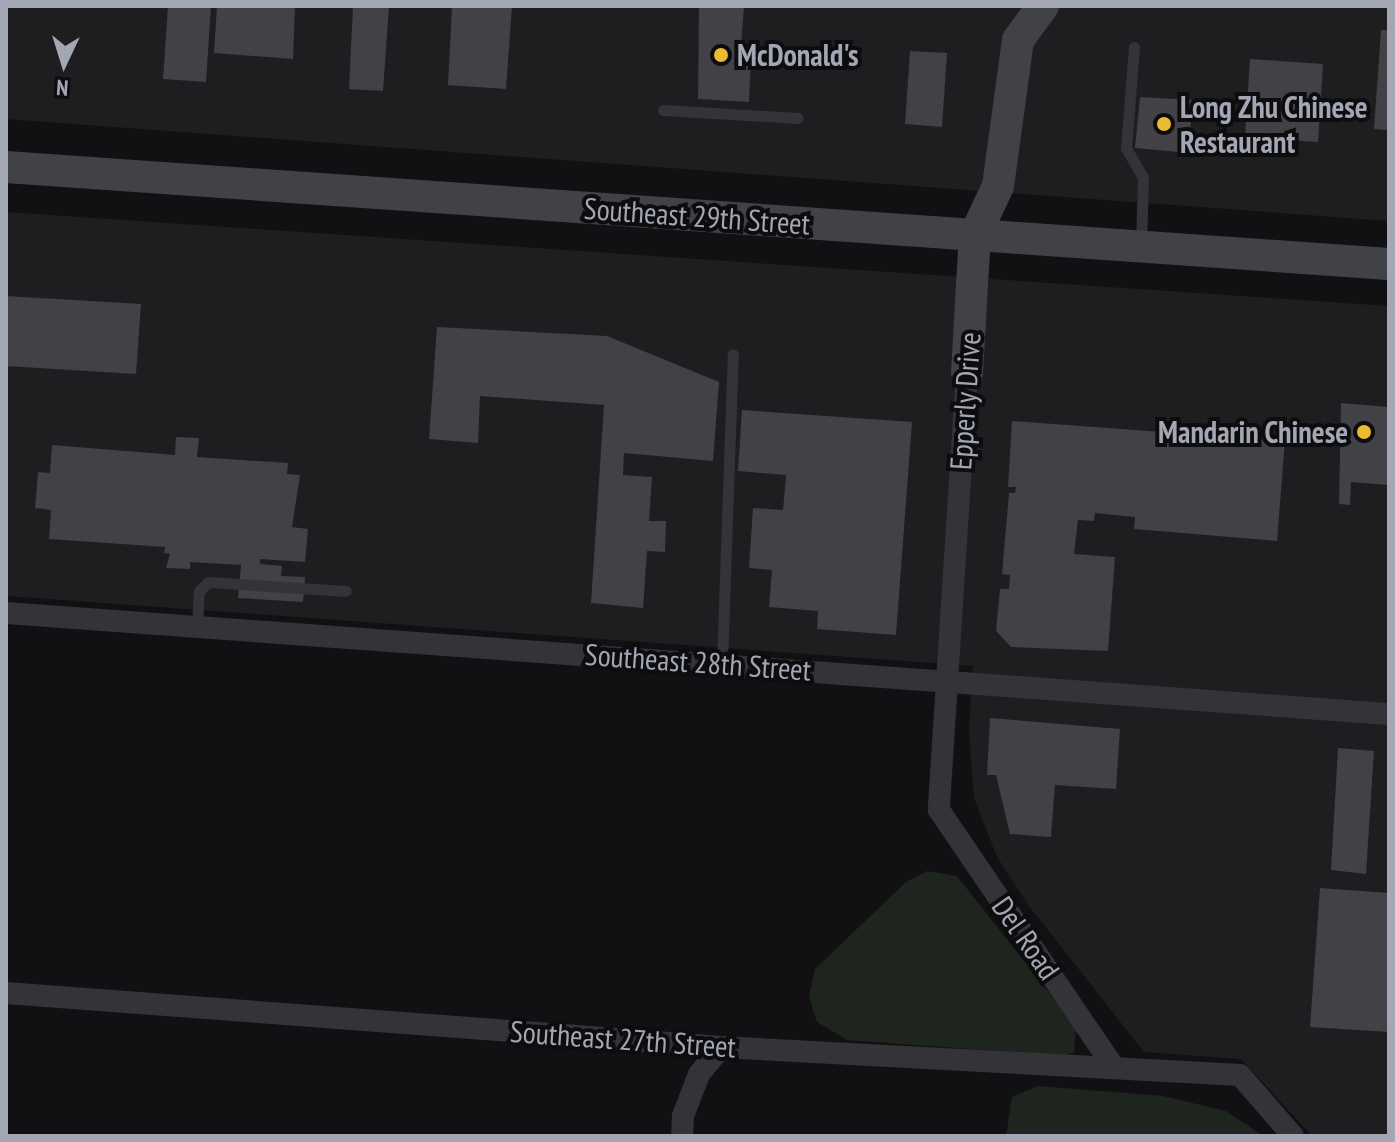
<!DOCTYPE html>
<style>
body{margin:0}
#map{position:relative;width:1395px;height:1142px;overflow:hidden;background:#111113;font-family:"PT Sans Narrow",sans-serif}
div>[style]{position:absolute}
.built>*{inset:0;background:#1e1d20}
.green>*{inset:0;background:#1e251f}
.building>*{inset:0;background:#414146}
.lane>*{height:11px;margin:-5.5px;padding:0 5.5px;transform-origin:5.5px;border-radius:5.5px;background:#333338}
.street>*{height:22px;margin:-11px;padding:0 11px;transform-origin:11px;border-radius:11px;background:#333338}
.secondary>*{height:32px;margin:-16px;padding:0 16px;transform-origin:16px;border-radius:16px;background:#414248}
.dots>*{width:22px;height:22px;translate:-50% -50%;box-sizing:border-box;border:4px solid #0d0c0e;border-radius:50%}
span{translate:-50% -50%;white-space:nowrap;text-align:center;line-height:1.15;-webkit-text-stroke:8px #0d0c0e;paint-order:stroke}
.poi-label{font-size:30px;color:#a3a7b3;font-weight:700}
.left{translate:0 -50%;text-align:left}
.right{translate:-100% -50%;text-align:right}
.street-label{font-size:30px;color:#a3a7b3}
.frame{position:absolute;inset:0;border:8px solid #a3a7b3;pointer-events:none}
.north{position:absolute;left:24px;top:24px;width:80px;height:80px;-webkit-text-stroke:6px #0d0c0e;paint-order:stroke;rotate:184deg;font-size:22px;font-weight:700;line-height:32px;text-align:center;color:#a3a7b3}
.north::after{content:'';display:block;margin:auto;width:28px;height:36px;background:#a3a7b3;clip-path:polygon(50% 0,100% 100%,50% 72%,0 100%)}
</style>
<div id="map">
<div class="built">
<i style="clip-path:polygon(6px 6px,1389px 6px,1389px 221px,6px 119px)"></i>
<i style="clip-path:polygon(6px 212px,1389px 306px,1389px 1136px,1312px 1136px,1241px 1059px,1144px 1052px,1029px 906px,997px 857px,974px 798px,969px 731px,973px 666px,6px 596px)"></i>
</div>
<div class="green">
<i style="clip-path:polygon(927px 871px,957px 876px,1076px 1027px,1074px 1052px,1064px 1056px,847px 1040px,817px 1022px,809px 997px,815px 969px,906px 882px)"></i>
<i style="clip-path:polygon(1038px 1086px,1163px 1096px,1226px 1111px,1263px 1136px,1006px 1136px,1012px 1097px)"></i>
</div>
<div class="building">
<i style="clip-path:polygon(168px 6px,211px 6px,206px 82px,163px 79px)"></i>
<i style="clip-path:polygon(217px 6px,295px 6px,293px 59px,214px 53px)"></i>
<i style="clip-path:polygon(353px 6px,389px 6px,383px 91px,349px 89px)"></i>
<i style="clip-path:polygon(452px 6px,512px 6px,506px 89px,448px 85px)"></i>
<i style="clip-path:polygon(699px 6px,744px 6px,740px 59px,751px 59px,749px 102px,698px 99px)"></i>
<i style="clip-path:polygon(1381px 30px,1389px 30px,1389px 130px,1374px 129px)"></i>
<i style="clip-path:polygon(910px 51px,947px 53px,942px 127px,905px 124px)"></i>
<i style="clip-path:polygon(1250px 59px,1323px 64px,1318px 142px,1245px 138px)"></i>
<i style="clip-path:polygon(1140px 97px,1192px 100px,1189px 153px,1135px 148px)"></i>
<i style="clip-path:polygon(6px 296px,141px 304px,136px 374px,6px 366px)"></i>
<i style="clip-path:polygon(437px 327px,607px 336px,719px 382px,713px 461px,624px 453px,623px 475px,652px 477px,649px 521px,666px 521px,665px 552px,647px 551px,643px 608px,591px 603px,604px 405px,480px 396px,478px 443px,429px 439px)"></i>
<i style="clip-path:polygon(1341px 403px,1389px 407px,1388px 485px,1351px 482px,1350px 505px,1339px 504px)"></i>
<i style="clip-path:polygon(742px 410px,912px 422px,896px 635px,817px 629px,818px 611px,769px 607px,772px 570px,749px 568px,753px 508px,783px 510px,786px 475px,738px 471px)"></i>
<i style="clip-path:polygon(1012px 421px,1285px 441px,1277px 541px,1134px 529px,1135px 517px,1095px 513px,1094px 521px,1078px 520px,1074px 554px,1115px 557px,1108px 651px,1011px 647px,996px 631px,1000px 589px,1009px 589px,1010px 575px,1002px 574px,1009px 493px,1015px 493px,1016px 487px,1008px 487px)"></i>
<i style="clip-path:polygon(176px 437px,199px 438px,197px 457px,288px 463px,287px 474px,300px 475px,292px 527px,308px 529px,305px 562px,260px 559px,260px 564px,282px 566px,281px 576px,305px 577px,303px 602px,238px 598px,241px 565px,190px 562px,190px 569px,166px 568px,170px 554px,164px 553px,165px 547px,49px 539px,51px 510px,35px 508px,38px 472px,50px 473px,52px 445px,175px 455px)"></i>
<i style="clip-path:polygon(990px 718px,1120px 729px,1116px 789px,1055px 785px,1051px 837px,1010px 834px,996px 775px,987px 775px)"></i>
<i style="clip-path:polygon(1338px 748px,1374px 751px,1366px 874px,1331px 870px)"></i>
<i style="clip-path:polygon(1320px 888px,1389px 893px,1389px 1032px,1310px 1027px)"></i>
</div>
<div class="lane">
<i style="left:1134px;top:47px;width:101px;rotate:94.5deg"></i>
<i style="left:1126px;top:148px;width:34px;rotate:60deg"></i>
<i style="left:1143px;top:177px;width:69px;rotate:91.7deg"></i>
<i style="left:663px;top:110px;width:135px;rotate:3.4deg"></i>
<i style="left:197px;top:626px;width:35px;rotate:-87deg"></i>
<i style="left:199px;top:591px;width:13px;rotate:-45deg"></i>
<i style="left:208px;top:582px;width:138px;rotate:3.7deg"></i>
<i style="left:722px;top:663px;width:309px;rotate:-88deg"></i>
</div>
<div class="street">
<i style="left:967px;top:372px;width:439px;rotate:93.7deg"></i>
<i style="left:939px;top:810px;width:310px;rotate:55.8deg"></i>
<i style="left:6px;top:613px;width:1387px;rotate:4.18deg"></i>
<i style="left:6px;top:993px;width:718px;rotate:4.31deg"></i>
<i style="left:722px;top:1047px;width:519px;rotate:3.09deg"></i>
<i style="left:1240px;top:1075px;width:81px;rotate:49deg"></i>
<i style="left:682px;top:1136px;width:20px;rotate:-87deg"></i>
<i style="left:683px;top:1116px;width:45px;rotate:-69.1deg"></i>
<i style="left:699px;top:1074px;width:35px;rotate:-50deg"></i>
</div>
<div class="secondary">
<i style="left:6px;top:167px;width:1386px;rotate:4.01deg"></i>
<i style="left:967px;top:372px;width:137px;rotate:-86.7deg"></i>
<i style="left:975px;top:235px;width:54px;rotate:-64.9deg"></i>
<i style="left:998px;top:186px;width:147px;rotate:-82.2deg"></i>
<i style="left:1018px;top:40px;width:42px;rotate:-53.7deg"></i>
</div>
<div class="dots">
<i style="left:721px;top:55px;background:#edbb30"></i>
<i style="left:1164px;top:124px;background:#edbb30"></i>
<i style="left:1364px;top:432px;background:#edbb30"></i>
</div>
<div class="poi-label">
<span class="left" style="left:737px;top:55px">McDonald's</span>
<span class="left" style="left:1180px;top:124px">Long Zhu Chinese<br>Restaurant</span>
<span class="right" style="left:1348px;top:432px">Mandarin Chinese</span>
</div>
<div class="street-label">
<span style="left:697px;top:216px;rotate:4deg">Southeast 29th Street</span>
<span style="left:965px;top:401px;rotate:-86deg">Epperly Drive</span>
<span style="left:698px;top:662px;rotate:4deg">Southeast 28th Street</span>
<span style="left:1026px;top:938px;rotate:55deg">Del Road</span>
<span style="left:623px;top:1039px;rotate:4deg">Southeast 27th Street</span>
</div>
<div class="frame"></div>
<div class="north">N</div>
</div>
